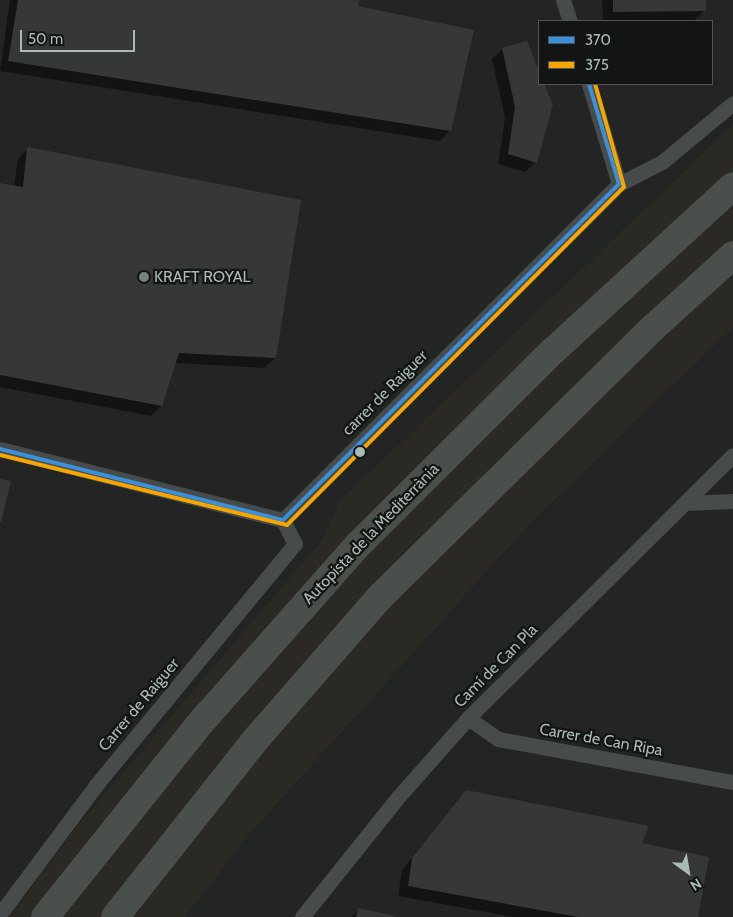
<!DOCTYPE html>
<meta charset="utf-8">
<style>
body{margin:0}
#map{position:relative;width:733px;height:917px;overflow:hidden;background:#191919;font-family:Cabin,sans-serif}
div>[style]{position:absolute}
.built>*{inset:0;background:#232525}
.green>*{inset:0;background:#2b2923}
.shadow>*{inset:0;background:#0007}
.building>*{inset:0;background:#363838}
.street>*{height:15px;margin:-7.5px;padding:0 7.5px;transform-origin:7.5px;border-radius:7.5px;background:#474c4a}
.highway>*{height:28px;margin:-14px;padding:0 14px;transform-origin:14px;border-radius:14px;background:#4a4f4c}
.bus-1>*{height:4px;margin:-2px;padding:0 2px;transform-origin:2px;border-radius:2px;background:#3a90db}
.bus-2>*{height:4px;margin:-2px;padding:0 2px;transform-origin:2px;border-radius:2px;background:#f7a600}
.dots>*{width:14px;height:14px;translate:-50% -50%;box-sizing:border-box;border:2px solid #131515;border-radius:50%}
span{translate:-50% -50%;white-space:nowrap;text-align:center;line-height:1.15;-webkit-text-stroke:4.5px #131515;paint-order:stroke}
.poi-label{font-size:16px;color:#aabbb1}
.left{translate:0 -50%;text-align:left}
.street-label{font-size:16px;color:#aabbb1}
.legend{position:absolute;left:538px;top:20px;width:175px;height:65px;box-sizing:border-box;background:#131515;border:1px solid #4f5753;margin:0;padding:6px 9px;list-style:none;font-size:15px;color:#aabbb1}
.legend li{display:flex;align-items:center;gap:10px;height:25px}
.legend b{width:25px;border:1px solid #4f5753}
.north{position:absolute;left:663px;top:847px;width:50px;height:50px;-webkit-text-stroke:4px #131515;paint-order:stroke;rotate:148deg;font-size:14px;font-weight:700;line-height:20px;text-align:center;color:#aabbb1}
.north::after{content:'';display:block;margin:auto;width:18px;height:22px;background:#aabbb1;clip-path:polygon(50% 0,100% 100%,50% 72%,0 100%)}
.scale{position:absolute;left:20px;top:30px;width:115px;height:22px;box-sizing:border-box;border:2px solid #aabbb1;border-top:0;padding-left:6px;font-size:15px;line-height:18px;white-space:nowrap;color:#aabbb1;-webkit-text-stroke:4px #131515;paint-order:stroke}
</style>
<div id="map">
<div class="built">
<i style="clip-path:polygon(evenodd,0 0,733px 0,733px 124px,340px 500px,320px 542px,77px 826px,9px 917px,0 917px,0 0,539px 21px,712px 21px,712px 84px,539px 84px,539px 21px)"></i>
<i style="clip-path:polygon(733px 328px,733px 917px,186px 917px,244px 841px,530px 524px)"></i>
</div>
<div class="green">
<i style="clip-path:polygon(733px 124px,733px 328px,530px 524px,244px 841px,186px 917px,9px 917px,77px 826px,320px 542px,340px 500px)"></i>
</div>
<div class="shadow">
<i style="clip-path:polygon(10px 0,357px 0,356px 7px,450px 130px,440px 141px,0 71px)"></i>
<i style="clip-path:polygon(602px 0,705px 0,704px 10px,694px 21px,603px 21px)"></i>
<i style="clip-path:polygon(526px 43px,539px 75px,539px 84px,543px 84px,551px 104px,536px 162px,525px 172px,498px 164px,505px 118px,492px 59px,502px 49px)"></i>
<i style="clip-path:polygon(28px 148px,275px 358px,264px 368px,175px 363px,161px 406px,151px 416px,0 387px,0 184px,14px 186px,18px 159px)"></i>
<i style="clip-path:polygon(466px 791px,697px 917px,513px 917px,398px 896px,402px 870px)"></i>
<i style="clip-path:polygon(359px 910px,393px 917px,351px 917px)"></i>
</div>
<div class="building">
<i style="clip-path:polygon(18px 0,359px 0,358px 6px,474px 30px,451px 131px,8px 61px)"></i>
<i style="clip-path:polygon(613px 0,706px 0,706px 11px,613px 12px)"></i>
<i style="clip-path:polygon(527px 41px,539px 71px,539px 84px,544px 84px,553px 104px,537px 163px,508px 154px,515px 107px,502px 48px)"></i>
<i style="clip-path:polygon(27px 147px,301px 200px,276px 358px,179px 353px,162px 406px,0 375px,0 183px,23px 187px)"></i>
<i style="clip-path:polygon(0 479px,11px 481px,1px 522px,0 522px)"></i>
<i style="clip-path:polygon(466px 790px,649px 826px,642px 843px,709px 857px,698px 917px,578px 917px,408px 886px,412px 858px)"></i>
<i style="clip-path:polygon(358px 908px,395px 916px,395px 917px,356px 917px)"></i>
</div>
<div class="street">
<i style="left:563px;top:0;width:22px;rotate:72deg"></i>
<i style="left:589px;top:84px;width:104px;rotate:73.3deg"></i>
<i style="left:0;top:449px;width:292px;rotate:14.1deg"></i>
<i style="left:283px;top:520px;width:475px;rotate:-45deg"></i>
<i style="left:619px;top:184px;width:48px;rotate:-27.1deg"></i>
<i style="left:662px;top:162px;width:92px;rotate:-39.7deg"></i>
<i style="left:685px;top:503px;width:48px;rotate:-2.4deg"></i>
<i style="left:468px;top:718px;width:37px;rotate:35deg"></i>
<i style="left:498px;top:739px;width:239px;rotate:10.4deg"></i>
<i style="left:0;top:914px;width:161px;rotate:-53.3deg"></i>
<i style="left:96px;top:785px;width:313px;rotate:-50.5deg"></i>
<i style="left:295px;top:544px;width:27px;rotate:-117deg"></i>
<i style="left:302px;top:917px;width:155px;rotate:-51.3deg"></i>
<i style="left:399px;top:796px;width:104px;rotate:-48.5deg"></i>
<i style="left:468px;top:718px;width:373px;rotate:-44.8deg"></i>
</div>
<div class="highway">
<i style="left:45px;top:917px;width:253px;rotate:-51.3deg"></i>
<i style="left:203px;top:720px;width:232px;rotate:-48.5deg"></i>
<i style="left:357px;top:546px;width:276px;rotate:-44.9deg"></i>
<i style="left:553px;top:351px;width:244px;rotate:-42.5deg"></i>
<i style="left:115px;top:917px;width:228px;rotate:-51.6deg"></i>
<i style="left:257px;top:738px;width:189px;rotate:-48.9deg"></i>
<i style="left:381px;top:596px;width:383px;rotate:-44.6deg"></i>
<i style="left:654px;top:327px;width:107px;rotate:-42.3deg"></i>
</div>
<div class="bus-1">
<i style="left:0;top:449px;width:292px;rotate:14.1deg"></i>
<i style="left:283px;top:520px;width:475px;rotate:-45deg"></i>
<i style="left:619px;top:184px;width:104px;rotate:-106.7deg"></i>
</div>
<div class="bus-2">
<i style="left:0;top:455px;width:295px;rotate:13.7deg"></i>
<i style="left:287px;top:525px;width:477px;rotate:-45.1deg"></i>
<i style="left:624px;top:187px;width:107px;rotate:-105.7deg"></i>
</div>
<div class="dots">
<i style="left:144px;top:277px;background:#77827c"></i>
<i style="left:360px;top:452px;background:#aabbb1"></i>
</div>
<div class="poi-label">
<span class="left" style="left:154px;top:277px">KRAFT ROYAL</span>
</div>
<div class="street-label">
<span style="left:385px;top:393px;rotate:-45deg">carrer de Raiguer</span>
<span style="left:371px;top:534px;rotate:-46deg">Autopista de la Mediterrània</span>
<span style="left:496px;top:666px;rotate:-45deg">Camí de Can Pla</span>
<span style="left:139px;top:705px;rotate:-50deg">Carrer de Raiguer</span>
<span style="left:601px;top:740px;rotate:10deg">Carrer de Can Ripa</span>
</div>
<ul class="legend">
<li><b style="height:6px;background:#3a90db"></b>370</li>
<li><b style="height:6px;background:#f7a600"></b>375</li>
</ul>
<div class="north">N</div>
<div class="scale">50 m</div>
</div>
